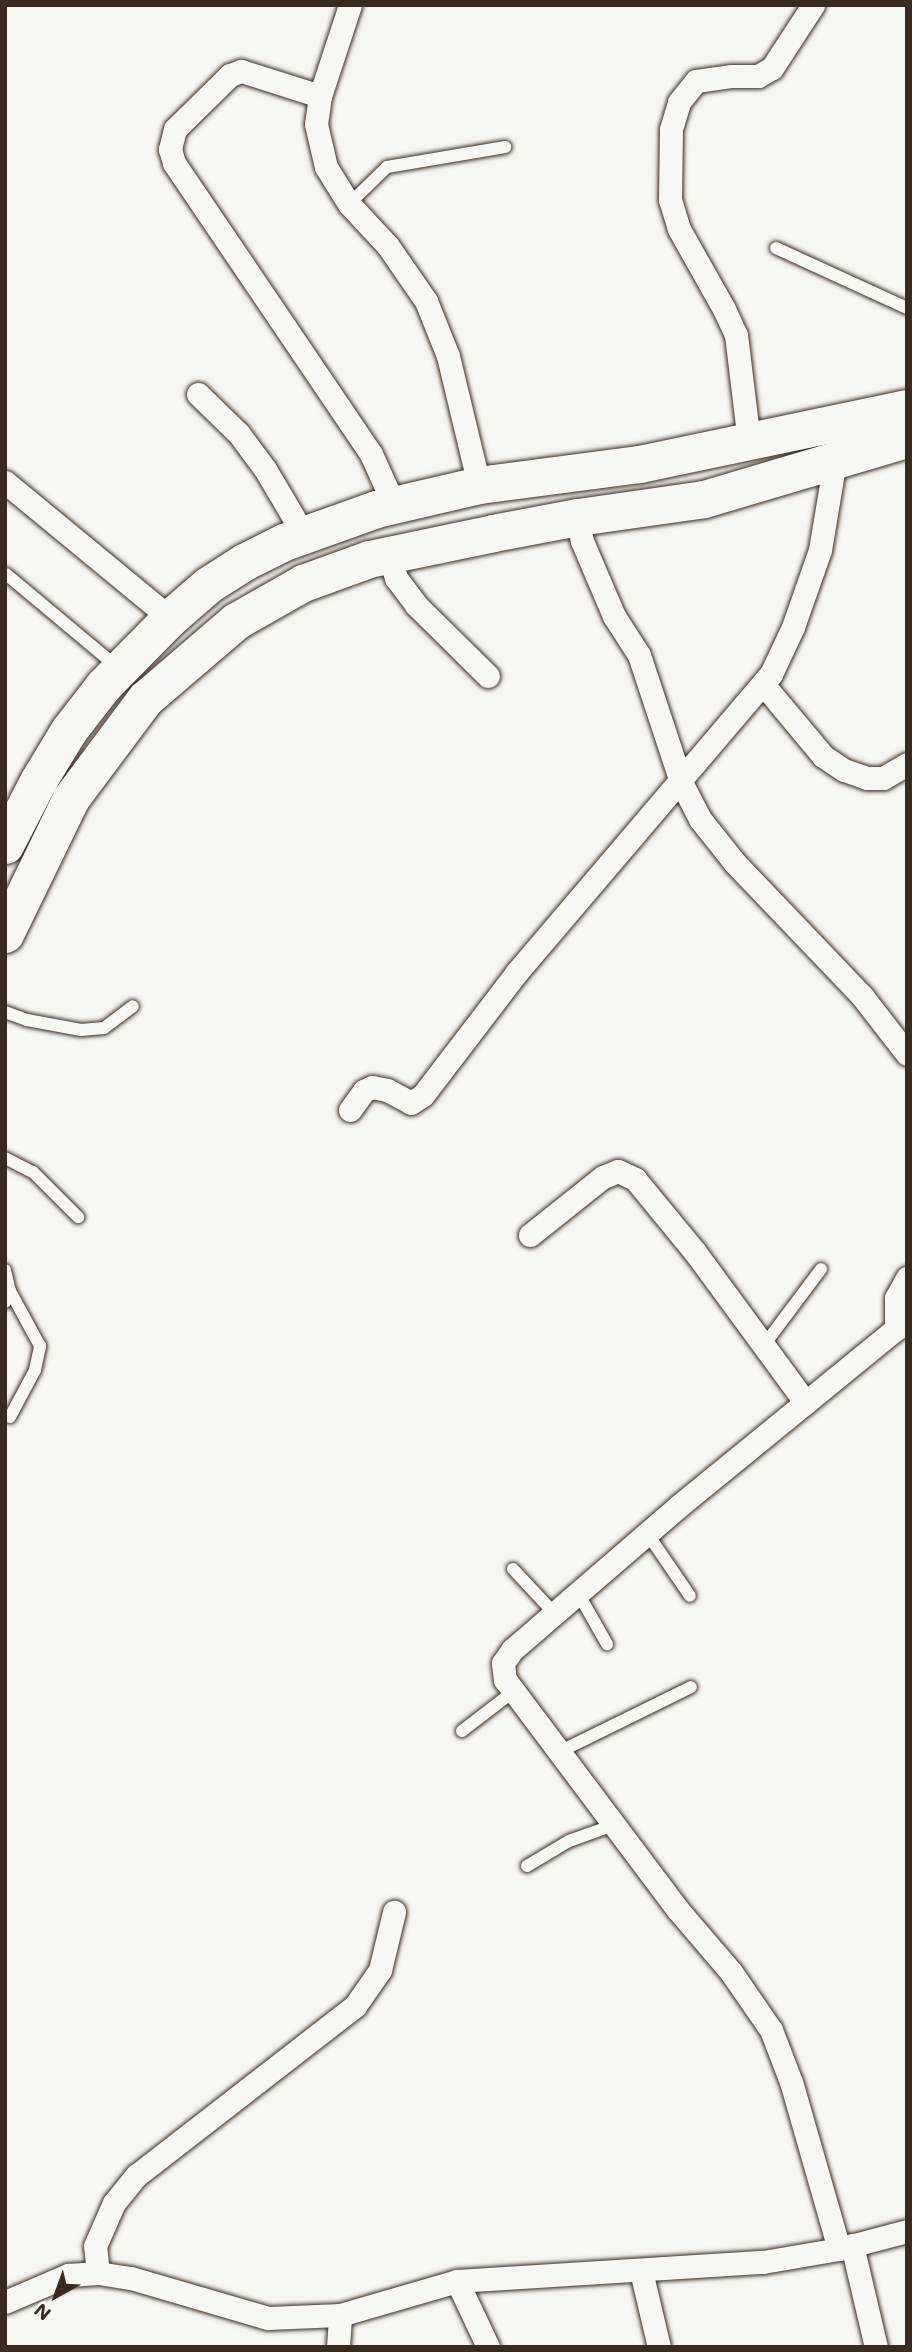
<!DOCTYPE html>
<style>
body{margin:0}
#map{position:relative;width:912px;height:2352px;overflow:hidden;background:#f6f6f2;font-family:Mali,sans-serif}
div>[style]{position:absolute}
.roads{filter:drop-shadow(0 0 2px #3b2a1e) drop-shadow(0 0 2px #3b2a1e)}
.lane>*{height:12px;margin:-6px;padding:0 6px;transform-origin:6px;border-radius:6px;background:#f6f6f2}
.street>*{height:23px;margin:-11.5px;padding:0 11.5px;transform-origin:11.5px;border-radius:11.5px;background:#f6f6f2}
.primary>*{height:37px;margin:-18.5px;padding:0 18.5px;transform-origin:18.5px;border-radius:18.5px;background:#f6f6f2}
span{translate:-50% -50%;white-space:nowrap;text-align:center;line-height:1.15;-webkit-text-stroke:5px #f6f6f2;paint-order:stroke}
.frame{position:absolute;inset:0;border:7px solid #3b2a1e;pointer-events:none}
.north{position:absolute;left:21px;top:2261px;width:70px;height:70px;-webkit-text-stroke:5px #f6f6f2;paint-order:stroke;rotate:220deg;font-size:19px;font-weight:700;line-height:28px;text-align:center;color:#3b2a1e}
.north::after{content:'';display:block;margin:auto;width:24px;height:32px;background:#3b2a1e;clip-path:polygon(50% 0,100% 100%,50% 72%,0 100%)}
</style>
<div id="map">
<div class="roads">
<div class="lane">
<i style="left:349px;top:204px;width:53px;rotate:-44.2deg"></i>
<i style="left:387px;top:167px;width:120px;rotate:-9.6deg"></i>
<i style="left:776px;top:248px;width:144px;rotate:24.6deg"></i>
<i style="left:6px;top:574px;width:143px;rotate:39.9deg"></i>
<i style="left:5px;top:1012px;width:23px;rotate:20deg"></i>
<i style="left:27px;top:1020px;width:55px;rotate:10.5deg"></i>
<i style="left:81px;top:1030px;width:23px;rotate:-5deg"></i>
<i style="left:104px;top:1028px;width:36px;rotate:-37deg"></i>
<i style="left:5px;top:1158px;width:31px;rotate:27deg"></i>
<i style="left:33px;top:1172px;width:64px;rotate:45deg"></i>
<i style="left:5px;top:1270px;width:22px;rotate:77deg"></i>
<i style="left:10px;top:1291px;width:12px;rotate:114deg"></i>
<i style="left:764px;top:1345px;width:95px;rotate:-53.1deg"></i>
<i style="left:10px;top:1417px;width:53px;rotate:-62deg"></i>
<i style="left:35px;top:1370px;width:25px;rotate:-78deg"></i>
<i style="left:40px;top:1346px;width:63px;rotate:-118.6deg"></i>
<i style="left:647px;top:1533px;width:76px;rotate:55.7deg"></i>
<i style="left:513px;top:1569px;width:60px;rotate:47deg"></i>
<i style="left:578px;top:1593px;width:59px;rotate:60.4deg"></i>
<i style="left:462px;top:1731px;width:66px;rotate:-37.6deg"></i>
<i style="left:559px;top:1752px;width:147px;rotate:-26.2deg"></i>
<i style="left:527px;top:1866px;width:49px;rotate:-30.8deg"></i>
<i style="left:569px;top:1841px;width:48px;rotate:-19.6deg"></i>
</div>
<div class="street">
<i style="left:350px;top:5px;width:96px;rotate:108.2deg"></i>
<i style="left:320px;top:96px;width:28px;rotate:98deg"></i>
<i style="left:316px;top:124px;width:44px;rotate:76.9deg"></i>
<i style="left:326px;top:167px;width:44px;rotate:58.1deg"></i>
<i style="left:349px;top:204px;width:57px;rotate:47.1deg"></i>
<i style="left:388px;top:246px;width:67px;rotate:55.4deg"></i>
<i style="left:426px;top:301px;width:59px;rotate:68.2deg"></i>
<i style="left:448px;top:356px;width:133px;rotate:76.5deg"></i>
<i style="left:320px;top:96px;width:83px;rotate:-162.4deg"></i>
<i style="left:241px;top:71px;width:12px;rotate:160deg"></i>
<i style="left:230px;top:75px;width:77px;rotate:135.5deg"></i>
<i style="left:175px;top:129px;width:21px;rotate:104deg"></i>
<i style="left:170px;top:149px;width:15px;rotate:74deg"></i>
<i style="left:174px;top:163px;width:351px;rotate:55.9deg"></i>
<i style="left:371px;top:454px;width:56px;rotate:65.7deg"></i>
<i style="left:198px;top:394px;width:57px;rotate:44.3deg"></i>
<i style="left:239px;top:434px;width:44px;rotate:53.4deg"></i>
<i style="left:265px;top:469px;width:77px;rotate:59.4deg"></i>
<i style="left:749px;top:442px;width:108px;rotate:-96.9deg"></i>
<i style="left:736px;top:335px;width:29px;rotate:-115deg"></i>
<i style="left:724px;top:309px;width:92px;rotate:-119.4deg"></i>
<i style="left:679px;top:229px;width:30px;rotate:-107deg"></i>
<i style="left:670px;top:200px;width:71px;rotate:-89.2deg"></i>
<i style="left:671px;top:129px;width:28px;rotate:-73deg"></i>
<i style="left:679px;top:102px;width:27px;rotate:-51deg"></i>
<i style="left:696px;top:81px;width:35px;rotate:-8deg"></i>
<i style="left:731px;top:76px;width:27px"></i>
<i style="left:758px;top:76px;width:16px;rotate:-30deg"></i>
<i style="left:772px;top:68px;width:75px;rotate:-56.9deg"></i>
<i style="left:5px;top:482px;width:214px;rotate:39.5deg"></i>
<i style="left:578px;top:517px;width:24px;rotate:81deg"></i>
<i style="left:582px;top:541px;width:82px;rotate:66.9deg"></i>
<i style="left:614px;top:616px;width:46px;rotate:57.3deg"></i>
<i style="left:639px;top:655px;width:134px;rotate:71.7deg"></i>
<i style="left:681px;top:782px;width:42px;rotate:62.8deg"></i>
<i style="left:700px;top:819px;width:56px;rotate:51.5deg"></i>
<i style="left:735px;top:863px;width:184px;rotate:46.3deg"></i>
<i style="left:862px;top:996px;width:73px;rotate:52.2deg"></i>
<i style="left:389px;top:555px;width:24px;rotate:73deg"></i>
<i style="left:396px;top:578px;width:34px;rotate:53deg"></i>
<i style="left:416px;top:605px;width:101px;rotate:44.6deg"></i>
<i style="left:763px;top:684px;width:94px;rotate:50.2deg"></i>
<i style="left:823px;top:756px;width:25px;rotate:34deg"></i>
<i style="left:844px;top:770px;width:24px;rotate:19deg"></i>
<i style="left:867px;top:778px;width:16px"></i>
<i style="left:883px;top:778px;width:28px;rotate:-30deg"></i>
<i style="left:350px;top:1110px;width:24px;rotate:-54deg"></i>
<i style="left:364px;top:1091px;width:9px;rotate:-27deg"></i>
<i style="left:372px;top:1087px;width:15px;rotate:11deg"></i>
<i style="left:387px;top:1090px;width:27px;rotate:28deg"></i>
<i style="left:411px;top:1103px;width:14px;rotate:-34deg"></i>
<i style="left:423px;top:1095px;width:155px;rotate:-52.6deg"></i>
<i style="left:517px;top:972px;width:392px;rotate:-49.6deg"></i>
<i style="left:771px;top:674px;width:52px;rotate:-64.9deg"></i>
<i style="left:793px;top:627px;width:82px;rotate:-70.7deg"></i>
<i style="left:820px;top:550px;width:91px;rotate:-80.5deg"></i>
<i style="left:530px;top:1235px;width:93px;rotate:-38.5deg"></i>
<i style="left:603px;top:1177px;width:16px;rotate:-22deg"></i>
<i style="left:618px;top:1171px;width:19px;rotate:25deg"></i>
<i style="left:635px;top:1179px;width:94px;rotate:50.6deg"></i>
<i style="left:695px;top:1252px;width:187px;rotate:53.7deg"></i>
<i style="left:852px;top:2245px;width:105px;rotate:76.8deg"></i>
<i style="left:839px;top:2249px;width:174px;rotate:-106deg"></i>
<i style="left:791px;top:2082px;width:56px;rotate:-111deg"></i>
<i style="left:771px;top:2030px;width:70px;rotate:-124.6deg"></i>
<i style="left:731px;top:1972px;width:82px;rotate:-130.5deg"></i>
<i style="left:678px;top:1910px;width:288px;rotate:-126.9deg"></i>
<i style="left:505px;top:1680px;width:17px;rotate:-97deg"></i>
<i style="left:503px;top:1663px;width:16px;rotate:-55deg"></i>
<i style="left:512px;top:1650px;width:222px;rotate:-40.8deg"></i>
<i style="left:680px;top:1505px;width:279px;rotate:-39.2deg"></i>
<i style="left:896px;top:1329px;width:31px;rotate:-90deg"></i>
<i style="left:896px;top:1298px;width:23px;rotate:-61deg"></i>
<i style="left:641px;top:2271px;width:78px;rotate:76.7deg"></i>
<i style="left:98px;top:2273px;width:27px;rotate:-96deg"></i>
<i style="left:95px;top:2246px;width:47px;rotate:-66.2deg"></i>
<i style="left:114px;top:2203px;width:36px;rotate:-51deg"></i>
<i style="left:137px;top:2175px;width:276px;rotate:-37.8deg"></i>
<i style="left:355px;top:2006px;width:44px;rotate:-55.2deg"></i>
<i style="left:380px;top:1970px;width:60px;rotate:-76.4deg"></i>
<i style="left:457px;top:2281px;width:73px;rotate:64.8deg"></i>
<i style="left:5px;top:2302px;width:69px;rotate:-23.2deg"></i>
<i style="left:68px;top:2275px;width:30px;rotate:-4deg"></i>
<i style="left:98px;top:2273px;width:33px;rotate:9deg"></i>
<i style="left:131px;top:2278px;width:143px;rotate:16.3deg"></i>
<i style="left:268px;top:2318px;width:72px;rotate:-2.4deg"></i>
<i style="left:340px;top:2315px;width:122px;rotate:-16.2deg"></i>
<i style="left:457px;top:2281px;width:307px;rotate:-3.6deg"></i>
<i style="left:763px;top:2262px;width:77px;rotate:-9.7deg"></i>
<i style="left:839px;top:2249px;width:70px;rotate:-14.8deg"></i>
<i style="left:338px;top:2347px;width:32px;rotate:-86deg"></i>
</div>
<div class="primary">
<i style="left:5px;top:845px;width:72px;rotate:-62.7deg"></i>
<i style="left:38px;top:781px;width:60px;rotate:-58.7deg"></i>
<i style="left:69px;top:730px;width:56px;rotate:-52.3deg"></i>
<i style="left:103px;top:686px;width:95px;rotate:-45.4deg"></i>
<i style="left:170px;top:618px;width:50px;rotate:-41deg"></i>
<i style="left:208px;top:585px;width:43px;rotate:-32.6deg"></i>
<i style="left:244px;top:562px;width:45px;rotate:-26.6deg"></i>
<i style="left:284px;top:542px;width:98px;rotate:-19.7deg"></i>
<i style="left:376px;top:509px;width:106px;rotate:-13.1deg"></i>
<i style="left:479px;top:485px;width:161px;rotate:-7.5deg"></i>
<i style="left:639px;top:464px;width:274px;rotate:-11.8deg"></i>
<i style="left:5px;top:934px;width:151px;rotate:-64.1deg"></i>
<i style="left:71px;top:798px;width:124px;rotate:-53.2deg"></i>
<i style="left:145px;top:699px;width:120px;rotate:-40.6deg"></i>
<i style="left:236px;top:621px;width:77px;rotate:-29.6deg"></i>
<i style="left:303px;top:583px;width:70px;rotate:-20deg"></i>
<i style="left:369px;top:559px;width:127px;rotate:-11.8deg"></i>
<i style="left:493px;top:533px;width:86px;rotate:-10.7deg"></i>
<i style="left:578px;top:517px;width:127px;rotate:-8.1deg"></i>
<i style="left:704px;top:499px;width:212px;rotate:-16.5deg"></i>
</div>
</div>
<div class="frame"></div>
<div class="north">N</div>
</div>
